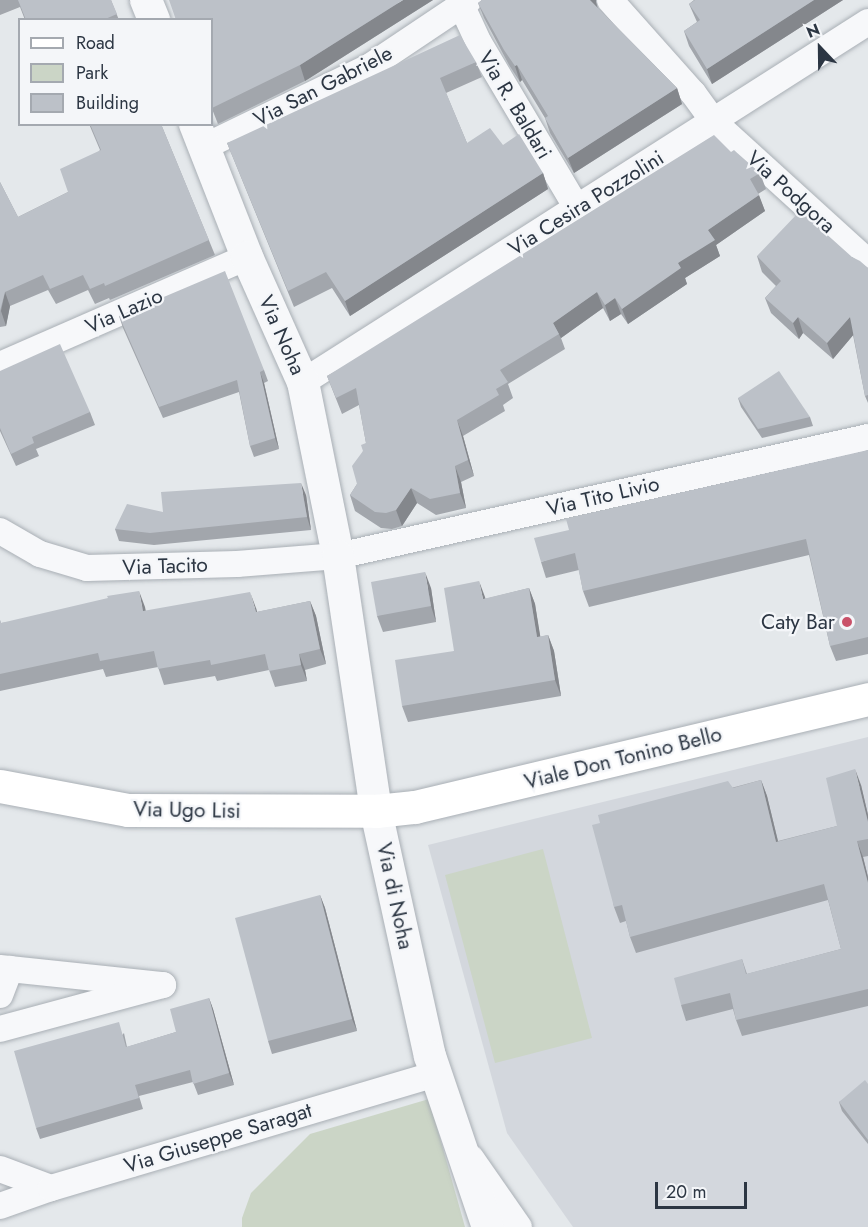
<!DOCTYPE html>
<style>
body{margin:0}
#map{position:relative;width:868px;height:1227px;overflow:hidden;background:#e4e8eb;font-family:Jost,sans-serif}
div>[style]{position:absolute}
.built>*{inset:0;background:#d3d7dd}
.green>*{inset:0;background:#cbd5c6}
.roads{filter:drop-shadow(0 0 2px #a9afb5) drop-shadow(0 0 2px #a9afb5)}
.minor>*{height:26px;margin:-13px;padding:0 13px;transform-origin:13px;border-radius:13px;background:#f7f8fa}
.tertiary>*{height:32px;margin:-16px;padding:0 16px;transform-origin:16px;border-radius:16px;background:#f7f8fa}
.secondary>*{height:33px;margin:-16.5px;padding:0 16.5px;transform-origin:16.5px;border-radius:16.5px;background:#fff}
.wall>*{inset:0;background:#a2a6ac}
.shaded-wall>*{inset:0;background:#84878c}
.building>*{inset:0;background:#bcc1c8}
.dots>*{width:16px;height:16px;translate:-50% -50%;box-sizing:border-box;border:3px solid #f4f6f9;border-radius:50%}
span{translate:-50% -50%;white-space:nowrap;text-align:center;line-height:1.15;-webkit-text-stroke:4.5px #f4f6f9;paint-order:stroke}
.street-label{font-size:21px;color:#2c3643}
.poi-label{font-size:21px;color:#2c3643}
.right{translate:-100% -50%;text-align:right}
.legend{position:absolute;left:18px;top:18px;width:195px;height:108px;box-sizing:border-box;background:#f4f6f9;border:2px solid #a4a9b0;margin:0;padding:8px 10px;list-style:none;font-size:18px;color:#2c3643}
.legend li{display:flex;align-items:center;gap:12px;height:30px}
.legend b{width:30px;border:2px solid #a4a9b0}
.north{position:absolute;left:790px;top:18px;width:60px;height:60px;-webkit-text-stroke:4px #f4f6f9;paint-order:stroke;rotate:338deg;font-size:16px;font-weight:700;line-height:24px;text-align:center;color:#2c3643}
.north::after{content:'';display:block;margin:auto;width:21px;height:27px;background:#2c3643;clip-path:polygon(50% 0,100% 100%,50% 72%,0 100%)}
.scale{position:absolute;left:655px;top:1182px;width:92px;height:27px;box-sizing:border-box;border:3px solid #2c3643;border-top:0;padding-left:8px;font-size:18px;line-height:21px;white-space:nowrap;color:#2c3643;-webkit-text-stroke:4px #f4f6f9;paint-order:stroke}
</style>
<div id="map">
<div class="built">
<i style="clip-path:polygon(868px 737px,868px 1227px,573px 1227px,507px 1133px,428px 845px)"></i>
</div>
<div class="green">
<i style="clip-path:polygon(543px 849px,592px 1038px,495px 1063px,445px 875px)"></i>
<i style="clip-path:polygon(429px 1099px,465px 1227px,242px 1227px,242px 1218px,251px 1193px,310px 1134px)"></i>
</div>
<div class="roads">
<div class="minor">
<i style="left:459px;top:0;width:47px;rotate:65.1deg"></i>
<i style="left:479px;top:43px;width:192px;rotate:59.3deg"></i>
<i style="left:610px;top:0;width:125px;rotate:48.3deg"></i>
<i style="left:693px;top:93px;width:36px;rotate:54deg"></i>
<i style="left:714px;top:122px;width:208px;rotate:42.3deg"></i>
<i style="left:204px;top:147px;width:183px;rotate:-25.9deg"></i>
<i style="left:369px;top:67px;width:120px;rotate:-33.8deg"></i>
<i style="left:0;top:365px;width:270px;rotate:-23.6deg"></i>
<i style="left:303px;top:382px;width:670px;rotate:-32.5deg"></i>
<i style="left:0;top:531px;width:46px;rotate:29.9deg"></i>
<i style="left:40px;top:554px;width:49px;rotate:16.6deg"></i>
<i style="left:87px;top:568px;width:150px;rotate:-1.5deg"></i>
<i style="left:237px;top:564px;width:101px;rotate:-4.5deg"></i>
<i style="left:338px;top:556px;width:543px;rotate:-12.65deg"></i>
<i style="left:0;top:968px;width:164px;rotate:6deg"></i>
<i style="left:163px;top:985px;width:169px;rotate:164.9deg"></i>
<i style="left:0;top:995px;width:28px;rotate:-69deg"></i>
<i style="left:471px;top:1158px;width:84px;rotate:55.2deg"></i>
<i style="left:0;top:1169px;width:54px;rotate:20.4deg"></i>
<i style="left:0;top:1206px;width:54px;rotate:-19.4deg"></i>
<i style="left:51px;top:1188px;width:402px;rotate:-16.5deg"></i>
</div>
<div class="tertiary">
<i style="left:146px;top:0;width:22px;rotate:68deg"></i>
<i style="left:195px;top:124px;width:143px;rotate:68.6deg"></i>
<i style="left:247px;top:257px;width:137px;rotate:65.9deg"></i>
<i style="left:303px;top:382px;width:177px;rotate:78.6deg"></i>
<i style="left:338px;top:556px;width:258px;rotate:81.5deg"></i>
<i style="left:376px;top:811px;width:251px;rotate:77.6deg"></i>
<i style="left:430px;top:1056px;width:181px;rotate:71.3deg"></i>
</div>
<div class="secondary">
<i style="left:0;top:786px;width:130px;rotate:10.6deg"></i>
<i style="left:128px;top:810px;width:248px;rotate:0.2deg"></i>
<i style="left:376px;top:811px;width:39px;rotate:-6deg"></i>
<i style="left:415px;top:807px;width:466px;rotate:-13.4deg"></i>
</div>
</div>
<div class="wall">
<i style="clip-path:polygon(0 0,111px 0,119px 20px,25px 20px,20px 7px,0 15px)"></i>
<i style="clip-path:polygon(433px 0,305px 81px,218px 124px,212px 109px,212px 20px)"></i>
<i style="clip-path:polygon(482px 0,596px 0,596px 2px,598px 8px,677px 88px,682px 104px,574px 173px,550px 133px,545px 118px,522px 80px,520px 82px,509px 65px,484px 18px,478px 3px)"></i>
<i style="clip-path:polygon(694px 0,843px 0,712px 84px,689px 46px,684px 31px,697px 22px,689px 4px)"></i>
<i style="clip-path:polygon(476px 62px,482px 77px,446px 93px,467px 143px,503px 145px,543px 173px,548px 189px,350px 316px,332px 288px,294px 307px,227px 143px)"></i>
<i style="clip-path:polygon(89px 124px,161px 124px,215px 255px,110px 300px,109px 298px,95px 304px,88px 290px,56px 304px,48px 290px,10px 306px,6px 326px,0 327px,0 182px,18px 217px,68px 192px,100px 150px)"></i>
<i style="clip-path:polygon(731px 152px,760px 173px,766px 189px,758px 194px,765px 211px,716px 245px,720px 256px,685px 278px,687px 284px,628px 324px,621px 314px,610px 321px,603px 308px,561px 338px,565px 349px,508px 384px,513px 398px,503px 405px,505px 411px,463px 436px,474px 476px,461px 482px,466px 508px,436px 515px,417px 503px,402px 526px,392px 529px,381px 528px,355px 511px,350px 495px,357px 484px,363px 451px,366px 443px,359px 405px,342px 414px,327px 376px)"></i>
<i style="clip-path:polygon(757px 256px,852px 257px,868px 268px,868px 403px,865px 396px,853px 335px,833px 359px,803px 333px,799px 339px,771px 313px,765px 298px,776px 286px,762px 272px)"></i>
<i style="clip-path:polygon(119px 316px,264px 370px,268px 381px,264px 383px,279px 449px,254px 457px,250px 446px,239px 392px,163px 418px,123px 328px)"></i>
<i style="clip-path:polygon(0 371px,90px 412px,95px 425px,36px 449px,39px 456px,16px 466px,0 431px)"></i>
<i style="clip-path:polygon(738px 398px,810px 417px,813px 426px,762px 438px,741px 407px)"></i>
<i style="clip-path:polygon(868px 450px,868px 654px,836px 661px,830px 646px,809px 555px,589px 607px,583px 591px,579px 570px,546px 578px,541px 562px)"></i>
<i style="clip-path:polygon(306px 495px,311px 530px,154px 545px,119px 541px,115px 529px,163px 512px)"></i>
<i style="clip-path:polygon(431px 588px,436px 622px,383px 632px,377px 616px)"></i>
<i style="clip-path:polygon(529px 588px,535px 604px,540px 637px,548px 635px,554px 651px,561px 696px,408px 722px,402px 706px,454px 651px,485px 599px)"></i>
<i style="clip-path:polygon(310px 601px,316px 616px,326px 664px,305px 670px,307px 681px,275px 687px,269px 670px,217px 681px,215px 676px,164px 685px,158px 667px,106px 677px,103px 669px,0 691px,0 620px,1px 623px,145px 607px,145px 611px,256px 608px,257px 612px)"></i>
<i style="clip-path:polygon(761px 780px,767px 796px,778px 841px,837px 826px,861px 785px,868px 815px,868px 856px,863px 857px,868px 877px,868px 1006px,742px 1036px,736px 1020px,733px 1009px,686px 1021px,681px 1005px,742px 959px,747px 974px,841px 949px,828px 900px,636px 953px,630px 937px,626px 921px,620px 923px,614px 907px,600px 823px)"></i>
<i style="clip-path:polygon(320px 895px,325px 908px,357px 1031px,272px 1054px,268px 1041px)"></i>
<i style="clip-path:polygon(209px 998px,213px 1009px,234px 1085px,198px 1095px,193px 1082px,139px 1096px,143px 1109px,40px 1139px,36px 1128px,124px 1033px,127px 1047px,176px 1032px)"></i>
<i style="clip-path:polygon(868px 1084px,868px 1144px,842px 1111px,839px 1102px)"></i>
</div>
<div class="shaded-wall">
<i style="clip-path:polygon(403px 0,433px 0,305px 81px,300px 65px)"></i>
<i style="clip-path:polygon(588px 0,596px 0,596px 2px,598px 10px)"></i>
<i style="clip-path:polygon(814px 0,843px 0,712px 84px,707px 69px)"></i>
<i style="clip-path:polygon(517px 65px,522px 80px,520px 82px,515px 66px)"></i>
<i style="clip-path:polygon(677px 88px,682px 104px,574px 173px,568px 158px)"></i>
<i style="clip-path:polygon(543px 173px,548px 189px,350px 316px,345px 301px)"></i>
<i style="clip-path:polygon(759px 195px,765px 211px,716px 245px,720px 256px,685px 278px,687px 284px,628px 324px,622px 309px,678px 263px,708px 230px)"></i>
<i style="clip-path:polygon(5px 292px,10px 306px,6px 326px,1px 311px)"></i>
<i style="clip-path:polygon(597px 292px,603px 308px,561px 338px,553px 323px)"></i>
<i style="clip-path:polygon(615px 298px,621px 314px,610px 321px,605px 305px)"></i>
<i style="clip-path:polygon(798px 317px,803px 333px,799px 339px,793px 323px)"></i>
<i style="clip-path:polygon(850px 317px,855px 333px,833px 359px,827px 343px)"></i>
<i style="clip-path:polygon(260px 372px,264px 383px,279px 449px,275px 438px)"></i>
<i style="clip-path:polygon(457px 420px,463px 436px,474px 476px,468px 460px)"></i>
<i style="clip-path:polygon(455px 466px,461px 482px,466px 508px,460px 493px)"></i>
<i style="clip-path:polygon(301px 483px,306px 495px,311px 530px,307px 517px)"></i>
<i style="clip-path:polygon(411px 488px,417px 503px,402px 526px,396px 510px)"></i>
<i style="clip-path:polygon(425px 572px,431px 588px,436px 622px,431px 606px)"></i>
<i style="clip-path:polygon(479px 581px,485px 597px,489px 615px,483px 599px)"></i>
<i style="clip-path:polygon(529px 588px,535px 604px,543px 653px,537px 637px)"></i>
<i style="clip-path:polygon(139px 591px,145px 607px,149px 627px,143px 611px)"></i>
<i style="clip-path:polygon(250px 592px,256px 608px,261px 628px,256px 612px)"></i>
<i style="clip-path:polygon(310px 601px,316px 616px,326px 664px,320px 649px)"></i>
<i style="clip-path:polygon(548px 635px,554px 651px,561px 696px,555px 680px)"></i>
<i style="clip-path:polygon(299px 654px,305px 670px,307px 681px,301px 665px)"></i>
<i style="clip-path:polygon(855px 769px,861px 785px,868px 815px,868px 822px)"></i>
<i style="clip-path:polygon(761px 780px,767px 796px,782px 858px,776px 842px)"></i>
<i style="clip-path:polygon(857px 841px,863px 857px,868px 877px,868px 883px)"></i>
<i style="clip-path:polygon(320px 895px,325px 908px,357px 1031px,352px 1019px)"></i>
<i style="clip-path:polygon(209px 998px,213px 1009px,234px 1085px,229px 1073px)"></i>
</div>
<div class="building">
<i style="clip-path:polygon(18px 0,111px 0,117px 14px,103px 20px,26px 20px)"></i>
<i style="clip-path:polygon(169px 0,403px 0,300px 65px,212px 108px,212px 20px,176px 20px)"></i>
<i style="clip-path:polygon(482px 0,590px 0,677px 88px,568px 158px,545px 118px,548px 116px,517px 65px,515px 66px,504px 50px,478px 3px)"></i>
<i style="clip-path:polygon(695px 0,814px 0,707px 69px,684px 31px,700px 20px,689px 4px)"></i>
<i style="clip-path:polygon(460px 35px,476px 62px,440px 78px,467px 143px,490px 128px,503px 145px,519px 134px,543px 173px,345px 301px,326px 272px,288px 291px,227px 143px)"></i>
<i style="clip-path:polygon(90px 124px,161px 124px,209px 240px,105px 286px,104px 283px,90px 289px,83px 275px,50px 289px,43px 275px,5px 292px,0 311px,0 182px,18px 217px,68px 192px,60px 169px,101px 150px)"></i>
<i style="clip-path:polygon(714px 135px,731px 152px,734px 150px,760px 173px,750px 179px,759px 195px,708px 230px,715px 240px,678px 263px,681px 268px,622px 309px,615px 298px,605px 305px,597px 292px,553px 323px,559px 334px,500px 370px,508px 382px,496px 389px,499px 395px,457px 420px,468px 460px,455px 466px,460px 493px,430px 499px,411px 488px,396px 510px,386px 513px,375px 512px,350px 495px,357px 484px,352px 466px,363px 451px,361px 445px,366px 443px,356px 388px,336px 398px,327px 376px)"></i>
<i style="clip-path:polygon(798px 213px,803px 213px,852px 257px,860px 261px,868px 268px,868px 395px,865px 396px,850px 317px,827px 343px,798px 317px,793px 323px,765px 298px,781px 281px,757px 256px)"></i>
<i style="clip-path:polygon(225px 271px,264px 370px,260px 372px,275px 438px,250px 446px,237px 380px,159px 407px,119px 316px)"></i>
<i style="clip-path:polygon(60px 344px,90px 412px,32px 437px,34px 443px,11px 454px,0 428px,0 371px)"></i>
<i style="clip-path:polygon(779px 371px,810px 417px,758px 429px,738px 398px)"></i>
<i style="clip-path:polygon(868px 450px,868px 637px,830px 646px,806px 539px,583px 591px,575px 553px,541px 562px,534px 538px,569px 530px,566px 519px)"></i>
<i style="clip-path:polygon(301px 483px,307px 517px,150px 533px,115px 529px,127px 504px,163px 512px,161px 492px)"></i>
<i style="clip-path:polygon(425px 572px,431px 606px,377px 616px,371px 582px)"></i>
<i style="clip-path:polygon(479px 581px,483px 599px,529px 588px,537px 637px,548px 635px,555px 680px,402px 706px,395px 660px,454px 651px,444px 588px)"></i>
<i style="clip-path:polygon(139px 591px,143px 611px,250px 592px,256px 612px,310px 601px,320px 649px,299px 654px,301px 665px,269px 671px,265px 654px,211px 665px,210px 660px,158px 669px,154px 651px,100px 661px,98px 653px,0 674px,0 620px,1px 623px,108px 598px,107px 596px)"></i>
<i style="clip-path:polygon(855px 769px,868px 822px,868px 839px,857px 841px,868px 883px,868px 989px,736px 1020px,730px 993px,681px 1005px,674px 978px,742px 959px,746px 974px,841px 949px,824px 884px,630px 937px,622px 905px,614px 907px,592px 825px,600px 823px,598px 815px,728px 781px,733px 788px,761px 780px,776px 842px,837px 826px,826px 778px)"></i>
<i style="clip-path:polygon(320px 895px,352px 1019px,268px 1041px,235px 918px)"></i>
<i style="clip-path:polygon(209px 998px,229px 1073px,193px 1084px,190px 1070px,135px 1085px,139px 1098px,36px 1128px,14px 1051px,119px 1022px,126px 1047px,176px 1032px,170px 1009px)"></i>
<i style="clip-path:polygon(865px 1080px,868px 1084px,868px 1140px,839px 1102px)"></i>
</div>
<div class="dots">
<i style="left:847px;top:622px;background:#c95169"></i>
</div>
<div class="street-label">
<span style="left:323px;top:86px;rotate:-27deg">Via San Gabriele</span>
<span style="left:515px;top:105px;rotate:59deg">Via R. Baldari</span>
<span style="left:791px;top:192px;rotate:42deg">Via Podgora</span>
<span style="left:586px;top:203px;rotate:-32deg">Via Cesira Pozzolini</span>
<span style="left:124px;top:311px;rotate:-24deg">Via Lazio</span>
<span style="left:282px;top:335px;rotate:66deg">Via Noha</span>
<span style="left:603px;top:496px;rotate:-13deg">Via Tito Livio</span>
<span style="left:165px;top:566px;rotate:-2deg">Via Tacito</span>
<span style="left:623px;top:758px;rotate:-14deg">Viale Don Tonino Bello</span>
<span style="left:187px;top:810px;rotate:1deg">Via Ugo Lisi</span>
<span style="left:395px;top:896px;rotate:78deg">Via di Noha</span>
<span style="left:218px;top:1138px;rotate:-17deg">Via Giuseppe Saragat</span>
</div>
<div class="poi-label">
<span class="right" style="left:835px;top:622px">Caty Bar</span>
</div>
<ul class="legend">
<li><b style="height:8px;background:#fff"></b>Road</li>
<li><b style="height:16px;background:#cbd5c6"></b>Park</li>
<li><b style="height:16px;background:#bcc1c8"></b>Building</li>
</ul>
<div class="north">N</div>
<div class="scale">20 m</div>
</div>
